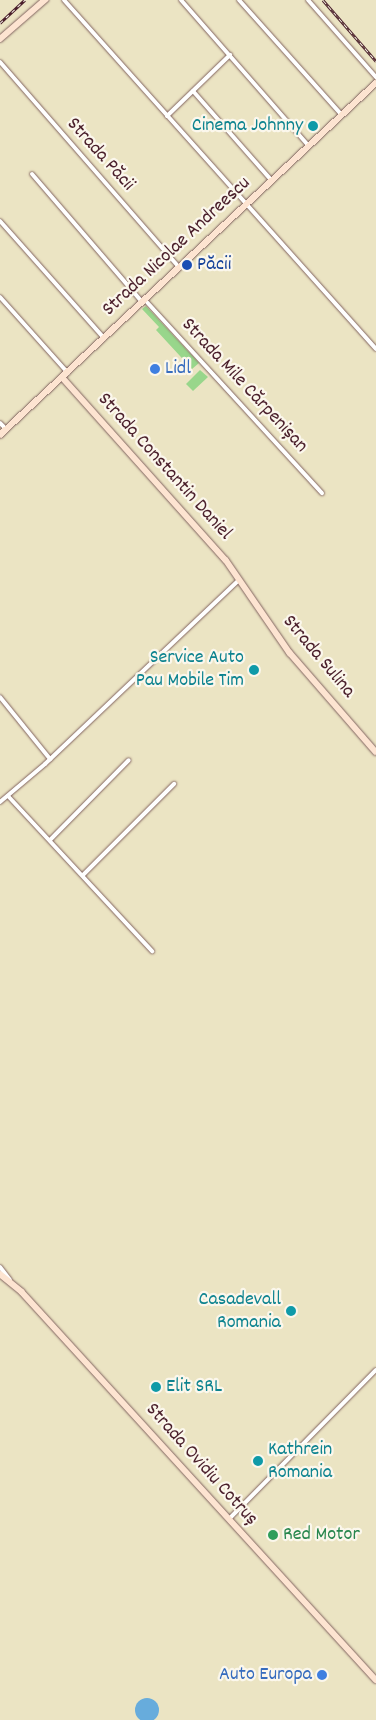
<!DOCTYPE html>
<meta charset="utf-8">
<style>
body{margin:0}
#map{position:relative;width:376px;height:1720px;overflow:hidden;background:#ebe4c3;font-family:Dekko,sans-serif}
div>[style]{position:absolute}
.green>*{inset:0;background:#98d68b}
.water>*{inset:0;background:#67acdc}
.round{border-radius:50%}
.roads{filter:drop-shadow(0 0 1px #826460) drop-shadow(0 0 1px #826460)}
.street>*{height:4px;margin:-2px;padding:0 2px;transform-origin:2px;border-radius:2px;background:#fff}
.secondary>*{height:5.5px;margin:-2.75px;padding:0 2.75px;transform-origin:2.75px;border-radius:2.75px;background:#fde4d1}
.rail>*{height:3px;margin-top:-1.5px;transform-origin:0;background:repeating-linear-gradient(90deg,#fbf7ec 0 4px,#4a1f2b 0 8px);box-sizing:border-box;border-block:1px solid #4a1f2b}
.dots>*{width:14px;height:14px;translate:-50% -50%;box-sizing:border-box;border:2px solid #fbf7ec;border-radius:50%}
span{translate:-50% -50%;white-space:nowrap;text-align:center;line-height:1.15;-webkit-text-stroke:4.5px #fbf7ec;paint-order:stroke}
.culture-label{font-size:20px;color:#0d838f}
.right{translate:-100% -50%;text-align:right}
.left{translate:0 -50%;text-align:left}
.street-label{font-size:20px;color:#4a1f2b}
.transit-label{font-size:20px;color:#164399}
.shop-label{font-size:20px;color:#366cbe}
.leisure-label{font-size:20px;color:#27864d}
</style>
<div id="map">
<div class="green">
<i style="clip-path:polygon(146px 306px,199px 363px,192px 369px,156px 330px,159px 327px,142px 309px)"></i>
<i style="clip-path:polygon(200px 370px,208px 377px,193px 391px,186px 384px)"></i>
</div>
<div class="water">
<i class="round" style="left:135px;top:1698px;width:24px;height:24px"></i>
</div>
<div class="roads">
<div class="street">
<i style="left:64px;top:0;width:468px;rotate:48.2deg"></i>
<i style="left:181px;top:0;width:194px;rotate:48.8deg"></i>
<i style="left:239px;top:0;width:154px;rotate:48.2deg"></i>
<i style="left:308px;top:0;width:103px;rotate:48.6deg"></i>
<i style="left:0;top:62px;width:272px;rotate:48.9deg"></i>
<i style="left:193px;top:91px;width:120px;rotate:48.7deg"></i>
<i style="left:167px;top:116px;width:88px;rotate:-44.1deg"></i>
<i style="left:32px;top:174px;width:169px;rotate:49.3deg"></i>
<i style="left:0;top:221px;width:157px;rotate:48.4deg"></i>
<i style="left:0;top:297px;width:102px;rotate:48.2deg"></i>
<i style="left:145px;top:300px;width:262px;rotate:47.5deg"></i>
<i style="left:0;top:423px;width:8px;rotate:45deg"></i>
<i style="left:0;top:697px;width:80px;rotate:51.1deg"></i>
<i style="left:8px;top:796px;width:212px;rotate:47.1deg"></i>
<i style="left:0;top:802px;width:59px;rotate:-40.2deg"></i>
<i style="left:45px;top:764px;width:267px;rotate:-43.5deg"></i>
<i style="left:50px;top:840px;width:112px;rotate:-45.4deg"></i>
<i style="left:83px;top:875px;width:129px;rotate:-45deg"></i>
<i style="left:0;top:1267px;width:16px;rotate:52deg"></i>
<i style="left:229px;top:1519px;width:209px;rotate:-45.4deg"></i>
</div>
<div class="secondary">
<i style="left:0;top:39px;width:60px;rotate:-40.9deg"></i>
<i style="left:63px;top:378px;width:244px;rotate:48.2deg"></i>
<i style="left:226px;top:560px;width:113px;rotate:55.5deg"></i>
<i style="left:290px;top:653px;width:131px;rotate:49deg"></i>
<i style="left:0;top:435px;width:515px;rotate:-43.11deg"></i>
<i style="left:0;top:1274px;width:28px;rotate:39deg"></i>
<i style="left:22px;top:1292px;width:525px;rotate:47.62deg"></i>
</div>
</div>
<div class="rail">
<i style="left:323px;top:0;width:81px;rotate:49deg"></i>
<i style="left:0;top:23px;width:34px;rotate:-43deg"></i>
</div>
<div class="dots">
<i style="left:313px;top:126px;background:#0f9aa8"></i>
<i style="left:187px;top:265px;background:#1a4fb4"></i>
<i style="left:155px;top:369px;background:#3f7fe0"></i>
<i style="left:254px;top:670px;background:#0f9aa8"></i>
<i style="left:291px;top:1311px;background:#0f9aa8"></i>
<i style="left:156px;top:1387px;background:#0f9aa8"></i>
<i style="left:258px;top:1461px;background:#0f9aa8"></i>
<i style="left:273px;top:1535px;background:#2e9e5b"></i>
<i style="left:322px;top:1675px;background:#3f7fe0"></i>
</div>
<div class="culture-label">
<span class="right" style="left:303px;top:126px">Cinema Johnny</span>
<span class="right" style="left:244px;top:670px">Service Auto<br>Pau Mobile Tim</span>
<span class="right" style="left:281px;top:1312px">Casadevall<br>Romania</span>
<span class="left" style="left:166px;top:1387px">Elit SRL</span>
<span class="left" style="left:268px;top:1462px">Kathrein<br>Romania</span>
</div>
<div class="street-label">
<span style="left:100px;top:155px;rotate:48deg">Strada Păcii</span>
<span style="left:177px;top:247px;rotate:-43deg">Strada Nicolae Andreescu</span>
<span style="left:244px;top:386px;rotate:47deg">Strada Mile Cărpenișan</span>
<span style="left:164px;top:467px;rotate:48deg">Strada Constantin Daniel</span>
<span style="left:318px;top:657px;rotate:50deg">Strada Sulina</span>
<span style="left:201px;top:1465px;rotate:48deg">Strada Ovidiu Cotruș</span>
</div>
<div class="transit-label">
<span class="left" style="left:197px;top:265px">Păcii</span>
</div>
<div class="shop-label">
<span class="left" style="left:165px;top:369px">Lidl</span>
<span class="right" style="left:312px;top:1675px">Auto Europa</span>
</div>
<div class="leisure-label">
<span class="left" style="left:283px;top:1535px">Red Motor</span>
</div>
</div>
